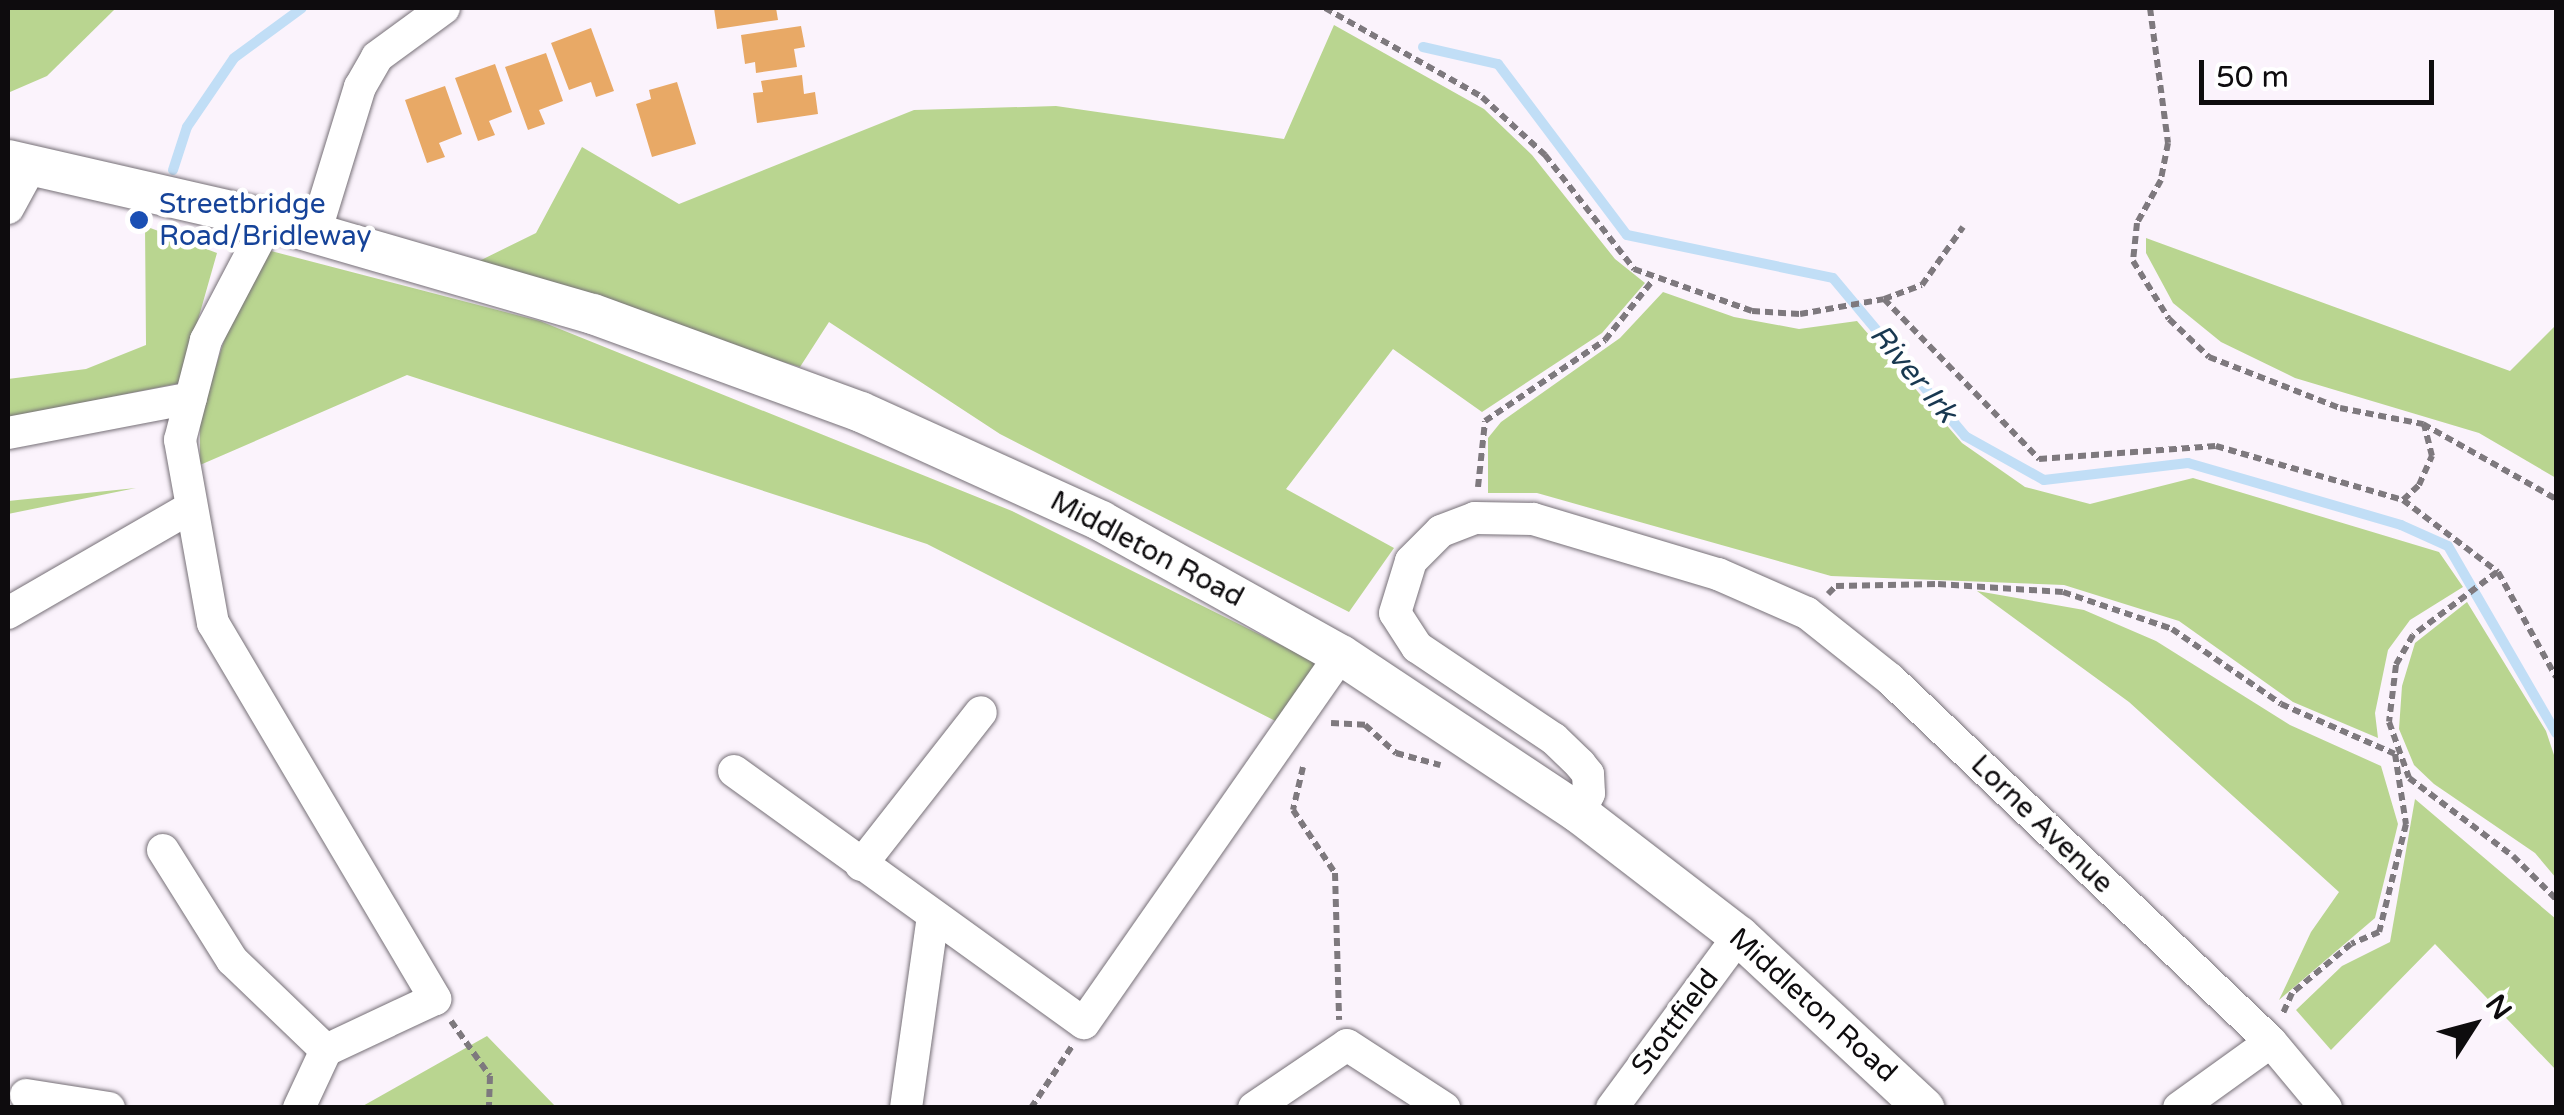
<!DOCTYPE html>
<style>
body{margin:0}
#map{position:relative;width:2564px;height:1115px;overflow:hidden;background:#fbf3fc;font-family:"Varela Round",sans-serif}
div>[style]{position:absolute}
.green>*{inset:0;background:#b9d590}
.stream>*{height:10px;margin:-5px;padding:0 5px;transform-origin:5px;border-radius:5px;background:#c1def6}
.building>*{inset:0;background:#e8a966}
.path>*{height:6px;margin-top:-3px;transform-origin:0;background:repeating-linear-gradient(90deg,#7e797e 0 8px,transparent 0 13px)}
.roads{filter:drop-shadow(0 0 2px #767077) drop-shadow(0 0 2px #767077)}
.minor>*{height:32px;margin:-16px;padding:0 16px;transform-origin:16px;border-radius:16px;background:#fff}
.major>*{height:40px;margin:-20px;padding:0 20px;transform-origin:20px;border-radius:20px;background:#fff}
.dots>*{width:28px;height:28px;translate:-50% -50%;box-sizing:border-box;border:5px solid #fff;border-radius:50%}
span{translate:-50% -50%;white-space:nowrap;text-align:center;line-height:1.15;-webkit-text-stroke:9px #fff;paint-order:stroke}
.transit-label{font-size:28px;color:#164399}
.left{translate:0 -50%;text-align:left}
.street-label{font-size:28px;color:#0e0c0e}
.water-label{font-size:30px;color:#183850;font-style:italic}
.frame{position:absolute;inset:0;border:10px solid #0e0c0e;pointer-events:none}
.north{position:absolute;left:2424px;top:975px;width:100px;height:100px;-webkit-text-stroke:8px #fff;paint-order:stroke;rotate:54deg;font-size:28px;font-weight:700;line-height:40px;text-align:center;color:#0e0c0e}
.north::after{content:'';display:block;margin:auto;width:35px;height:45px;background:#0e0c0e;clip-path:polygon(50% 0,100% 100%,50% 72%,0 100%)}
.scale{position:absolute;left:2199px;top:60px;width:235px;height:45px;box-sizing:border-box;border:5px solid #0e0c0e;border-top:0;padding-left:12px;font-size:30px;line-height:35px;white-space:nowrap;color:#0e0c0e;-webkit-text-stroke:8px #fff;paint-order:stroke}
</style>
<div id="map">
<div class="green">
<i style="clip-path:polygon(8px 8px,116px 8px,47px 76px,10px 92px)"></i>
<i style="clip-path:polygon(1334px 25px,1484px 109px,1532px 155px,1615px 259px,1645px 283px,1602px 333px,1482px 412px,1393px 349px,1286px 489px,1394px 548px,1349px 612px,1000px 434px,829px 322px,800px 367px,467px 267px,536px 233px,582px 147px,679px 204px,914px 110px,1056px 106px,1284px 139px)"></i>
<i style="clip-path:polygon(145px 226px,217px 253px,180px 383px,8px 418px,8px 379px,86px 369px,146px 345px)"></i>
<i style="clip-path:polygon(2146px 238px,2510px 371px,2556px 325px,2556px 478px,2479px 433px,2295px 378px,2221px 342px,2173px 303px,2146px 253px)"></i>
<i style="clip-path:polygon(271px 251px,540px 321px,1012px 511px,1339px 674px,1297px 732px,927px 544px,407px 375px,200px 465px,200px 416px,238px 297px)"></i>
<i style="clip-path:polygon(1663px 292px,1734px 317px,1799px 329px,1857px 321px,1962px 443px,2025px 487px,2090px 504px,2193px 478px,2439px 552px,2463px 587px,2410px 620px,2388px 650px,2375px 713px,2378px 738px,2293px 702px,2179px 621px,2064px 585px,1831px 576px,1537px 493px,1488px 493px,1488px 438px,1501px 422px,1620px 338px)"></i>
<i style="clip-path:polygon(136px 488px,8px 514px,8px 501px)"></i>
<i style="clip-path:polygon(1977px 591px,2084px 610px,2156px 641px,2290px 725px,2381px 766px,2398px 824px,2375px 918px,2279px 1000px,2311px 932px,2339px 892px,2129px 702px)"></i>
<i style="clip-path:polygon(2467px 602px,2546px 731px,2556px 761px,2556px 878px,2535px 853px,2434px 784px,2414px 765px,2399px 729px,2402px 686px,2415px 643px)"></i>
<i style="clip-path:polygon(2415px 799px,2556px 919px,2556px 1070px,2435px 944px,2331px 1050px,2296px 1010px,2342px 966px,2390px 942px)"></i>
<i style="clip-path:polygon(487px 1036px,556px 1107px,360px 1107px,361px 1107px)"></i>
</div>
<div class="stream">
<i style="left:1423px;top:47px;width:77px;rotate:12.8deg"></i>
<i style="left:1498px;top:64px;width:214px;rotate:53deg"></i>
<i style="left:1627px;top:235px;width:210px;rotate:11.8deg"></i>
<i style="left:1833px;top:278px;width:206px;rotate:50.1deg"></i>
<i style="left:1965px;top:436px;width:90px;rotate:29.1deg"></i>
<i style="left:2044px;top:480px;width:145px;rotate:-6.7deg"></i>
<i style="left:2188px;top:463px;width:222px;rotate:16.2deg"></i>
<i style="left:2401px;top:525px;width:51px;rotate:24.1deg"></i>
<i style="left:2448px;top:546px;width:216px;rotate:60deg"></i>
<i style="left:173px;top:170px;width:45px;rotate:-72deg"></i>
<i style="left:187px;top:127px;width:83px;rotate:-55.7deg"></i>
<i style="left:234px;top:58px;width:84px;rotate:-36.3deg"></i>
</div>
<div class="building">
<i style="clip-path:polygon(714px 8px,776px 8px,778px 20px,717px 29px)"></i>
<i style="clip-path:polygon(801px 26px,805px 47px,794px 49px,797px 67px,756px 73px,755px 62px,745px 64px,741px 35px)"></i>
<i style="clip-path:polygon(591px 28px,614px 91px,596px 97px,591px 82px,569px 90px,551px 43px)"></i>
<i style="clip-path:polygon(546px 53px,563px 101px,539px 110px,545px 124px,528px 130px,505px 67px)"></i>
<i style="clip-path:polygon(495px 64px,512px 112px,489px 121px,495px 135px,478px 141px,455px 78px)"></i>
<i style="clip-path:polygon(802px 75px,804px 94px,815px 92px,818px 114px,757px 123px,753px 93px,763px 92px,761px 81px)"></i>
<i style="clip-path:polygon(677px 82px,696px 144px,652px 157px,636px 104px,651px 99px,649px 90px)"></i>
<i style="clip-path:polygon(445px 86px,462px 134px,439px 143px,445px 157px,427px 163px,405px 100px)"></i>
</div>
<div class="path">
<i style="left:1325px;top:8px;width:180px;rotate:29.5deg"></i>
<i style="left:1482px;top:97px;width:86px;rotate:42.6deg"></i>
<i style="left:1545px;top:155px;width:145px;rotate:52deg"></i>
<i style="left:1634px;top:269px;width:125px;rotate:19.6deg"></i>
<i style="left:1752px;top:311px;width:48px;rotate:3.6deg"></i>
<i style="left:1800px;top:314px;width:85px;rotate:-10.1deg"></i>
<i style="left:1884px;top:299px;width:223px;rotate:45.9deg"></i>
<i style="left:2039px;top:459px;width:177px;rotate:-4.2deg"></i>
<i style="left:2216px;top:446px;width:195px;rotate:16.1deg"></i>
<i style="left:2403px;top:500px;width:119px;rotate:37.2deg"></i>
<i style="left:2498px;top:572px;width:120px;rotate:61.1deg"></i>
<i style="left:2150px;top:8px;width:136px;rotate:82.4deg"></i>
<i style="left:2168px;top:143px;width:38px;rotate:101deg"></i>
<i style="left:2161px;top:180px;width:49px;rotate:119.2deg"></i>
<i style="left:2137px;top:223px;width:38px;rotate:96deg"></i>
<i style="left:2133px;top:261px;width:68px;rotate:58.2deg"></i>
<i style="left:2169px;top:319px;width:55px;rotate:43.5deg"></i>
<i style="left:2209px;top:357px;width:141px;rotate:21.3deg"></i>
<i style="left:2340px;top:408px;width:85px;rotate:10.9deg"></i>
<i style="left:2423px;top:424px;width:153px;rotate:29.4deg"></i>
<i style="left:1884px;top:299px;width:40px;rotate:-20.2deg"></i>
<i style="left:1922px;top:285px;width:71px;rotate:-54.7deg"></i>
<i style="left:1478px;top:487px;width:66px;rotate:-83.9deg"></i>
<i style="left:1485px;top:421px;width:145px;rotate:-34deg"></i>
<i style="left:1605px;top:340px;width:77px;rotate:-51.3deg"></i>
<i style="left:2403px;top:500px;width:22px;rotate:-43deg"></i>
<i style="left:2419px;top:485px;width:32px;rotate:-66deg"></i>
<i style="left:2432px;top:456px;width:32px;rotate:-104deg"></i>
<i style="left:2497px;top:572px;width:105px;rotate:143.1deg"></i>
<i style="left:2413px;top:635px;width:34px;rotate:120deg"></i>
<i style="left:2396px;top:665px;width:57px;rotate:97deg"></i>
<i style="left:2389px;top:722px;width:59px;rotate:70.3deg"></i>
<i style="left:2409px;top:778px;width:130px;rotate:36.9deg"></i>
<i style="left:2513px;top:856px;width:61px;rotate:45deg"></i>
<i style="left:1828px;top:594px;width:11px;rotate:-45deg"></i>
<i style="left:1836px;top:586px;width:102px;rotate:-1.1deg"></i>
<i style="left:1938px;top:584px;width:125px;rotate:3.7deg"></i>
<i style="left:2063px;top:592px;width:115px;rotate:18.7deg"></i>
<i style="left:2172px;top:629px;width:132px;rotate:34.5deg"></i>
<i style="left:2281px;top:704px;width:124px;rotate:23.7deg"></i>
<i style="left:2395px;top:754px;width:71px;rotate:81.1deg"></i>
<i style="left:2406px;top:824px;width:111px;rotate:104deg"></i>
<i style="left:2379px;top:932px;width:30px;rotate:157deg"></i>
<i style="left:2351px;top:944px;width:77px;rotate:140.3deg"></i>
<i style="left:2292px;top:993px;width:22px;rotate:114deg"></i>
<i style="left:1331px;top:723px;width:34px;rotate:3deg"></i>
<i style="left:1365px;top:725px;width:42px;rotate:42.1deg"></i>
<i style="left:1396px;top:753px;width:46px;rotate:15.3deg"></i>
<i style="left:1303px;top:767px;width:44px;rotate:103.1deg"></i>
<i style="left:1293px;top:810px;width:76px;rotate:56.3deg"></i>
<i style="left:1335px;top:873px;width:147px;rotate:88.4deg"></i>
<i style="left:451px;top:1021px;width:67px;rotate:54.7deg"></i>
<i style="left:490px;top:1076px;width:32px;rotate:92deg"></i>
<i style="left:1031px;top:1108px;width:74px;rotate:-56.5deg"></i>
</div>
<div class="roads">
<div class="minor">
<i style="left:8px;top:208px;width:50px;rotate:-61.4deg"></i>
<i style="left:269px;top:220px;width:136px;rotate:117.7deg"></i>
<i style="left:206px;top:340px;width:103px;rotate:104.6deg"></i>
<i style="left:180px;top:440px;width:186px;rotate:79.8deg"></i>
<i style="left:213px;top:623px;width:437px;rotate:59.4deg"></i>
<i style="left:435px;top:999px;width:120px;rotate:154.9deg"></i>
<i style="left:326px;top:1050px;width:64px;rotate:115deg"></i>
<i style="left:315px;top:233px;width:153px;rotate:-72.9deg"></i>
<i style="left:360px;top:87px;width:34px;rotate:-60deg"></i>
<i style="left:377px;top:57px;width:83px;rotate:-36.2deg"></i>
<i style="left:8px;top:433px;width:186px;rotate:-10.8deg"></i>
<i style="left:8px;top:613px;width:210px;rotate:-30deg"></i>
<i style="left:734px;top:771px;width:431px;rotate:35.8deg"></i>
<i style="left:1084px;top:1023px;width:449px;rotate:-55.1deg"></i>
<i style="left:1579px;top:813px;width:22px;rotate:-63deg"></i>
<i style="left:1589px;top:793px;width:19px;rotate:-93deg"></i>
<i style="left:1588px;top:774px;width:13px;rotate:-129deg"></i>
<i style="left:1580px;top:764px;width:36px;rotate:-136deg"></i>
<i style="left:1554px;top:739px;width:165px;rotate:-146.1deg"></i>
<i style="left:1417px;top:647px;width:40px;rotate:-122.9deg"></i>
<i style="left:1395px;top:613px;width:54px;rotate:-72.9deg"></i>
<i style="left:1411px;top:561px;width:42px;rotate:-45deg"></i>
<i style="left:1441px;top:531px;width:36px;rotate:-21deg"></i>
<i style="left:1475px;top:518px;width:58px;rotate:1deg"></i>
<i style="left:1533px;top:519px;width:193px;rotate:16.6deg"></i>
<i style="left:1718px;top:574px;width:97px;rotate:23.7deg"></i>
<i style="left:1807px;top:613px;width:106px;rotate:38.5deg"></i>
<i style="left:1890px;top:679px;width:526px;rotate:43.61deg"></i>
<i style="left:2271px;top:1042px;width:86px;rotate:50.2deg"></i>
<i style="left:163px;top:850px;width:130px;rotate:57.9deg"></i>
<i style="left:232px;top:960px;width:130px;rotate:43.8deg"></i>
<i style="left:861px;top:865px;width:194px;rotate:-51.9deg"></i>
<i style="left:26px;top:1095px;width:84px;rotate:8.9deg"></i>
<i style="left:906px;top:1108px;width:193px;rotate:-82deg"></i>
<i style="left:1254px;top:1108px;width:112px;rotate:-34.1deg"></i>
<i style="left:1347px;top:1045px;width:116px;rotate:33deg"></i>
<i style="left:1612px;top:1108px;width:214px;rotate:-53.6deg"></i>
<i style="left:2179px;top:1108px;width:113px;rotate:-35.7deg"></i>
</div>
<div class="major">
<i style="left:8px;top:160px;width:268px;rotate:12.9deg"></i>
<i style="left:269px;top:220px;width:337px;rotate:16.2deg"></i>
<i style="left:593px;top:314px;width:285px;rotate:20.1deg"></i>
<i style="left:861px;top:412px;width:264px;rotate:24.4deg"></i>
<i style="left:1101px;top:521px;width:275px;rotate:29.2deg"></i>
<i style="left:1341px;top:655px;width:286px;rotate:33.6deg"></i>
<i style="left:1579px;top:813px;width:202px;rotate:37.6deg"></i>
<i style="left:1739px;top:936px;width:253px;rotate:42.9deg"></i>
</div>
</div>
<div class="dots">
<i style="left:139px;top:220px;background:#1a4fb4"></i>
</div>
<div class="transit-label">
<span class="left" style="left:159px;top:220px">Streetbridge<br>Road/Bridleway</span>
</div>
<div class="street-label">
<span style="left:1147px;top:549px;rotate:28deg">Middleton Road</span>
<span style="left:2042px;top:824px;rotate:44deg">Lorne Avenue</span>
<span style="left:1813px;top:1005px;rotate:42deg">Middleton Road</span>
<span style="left:1675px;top:1022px;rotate:-53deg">Stottfield</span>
</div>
<div class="water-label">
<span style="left:1913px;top:374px;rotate:50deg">River Irk</span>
</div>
<div class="frame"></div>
<div class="north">N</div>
<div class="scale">50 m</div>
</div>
